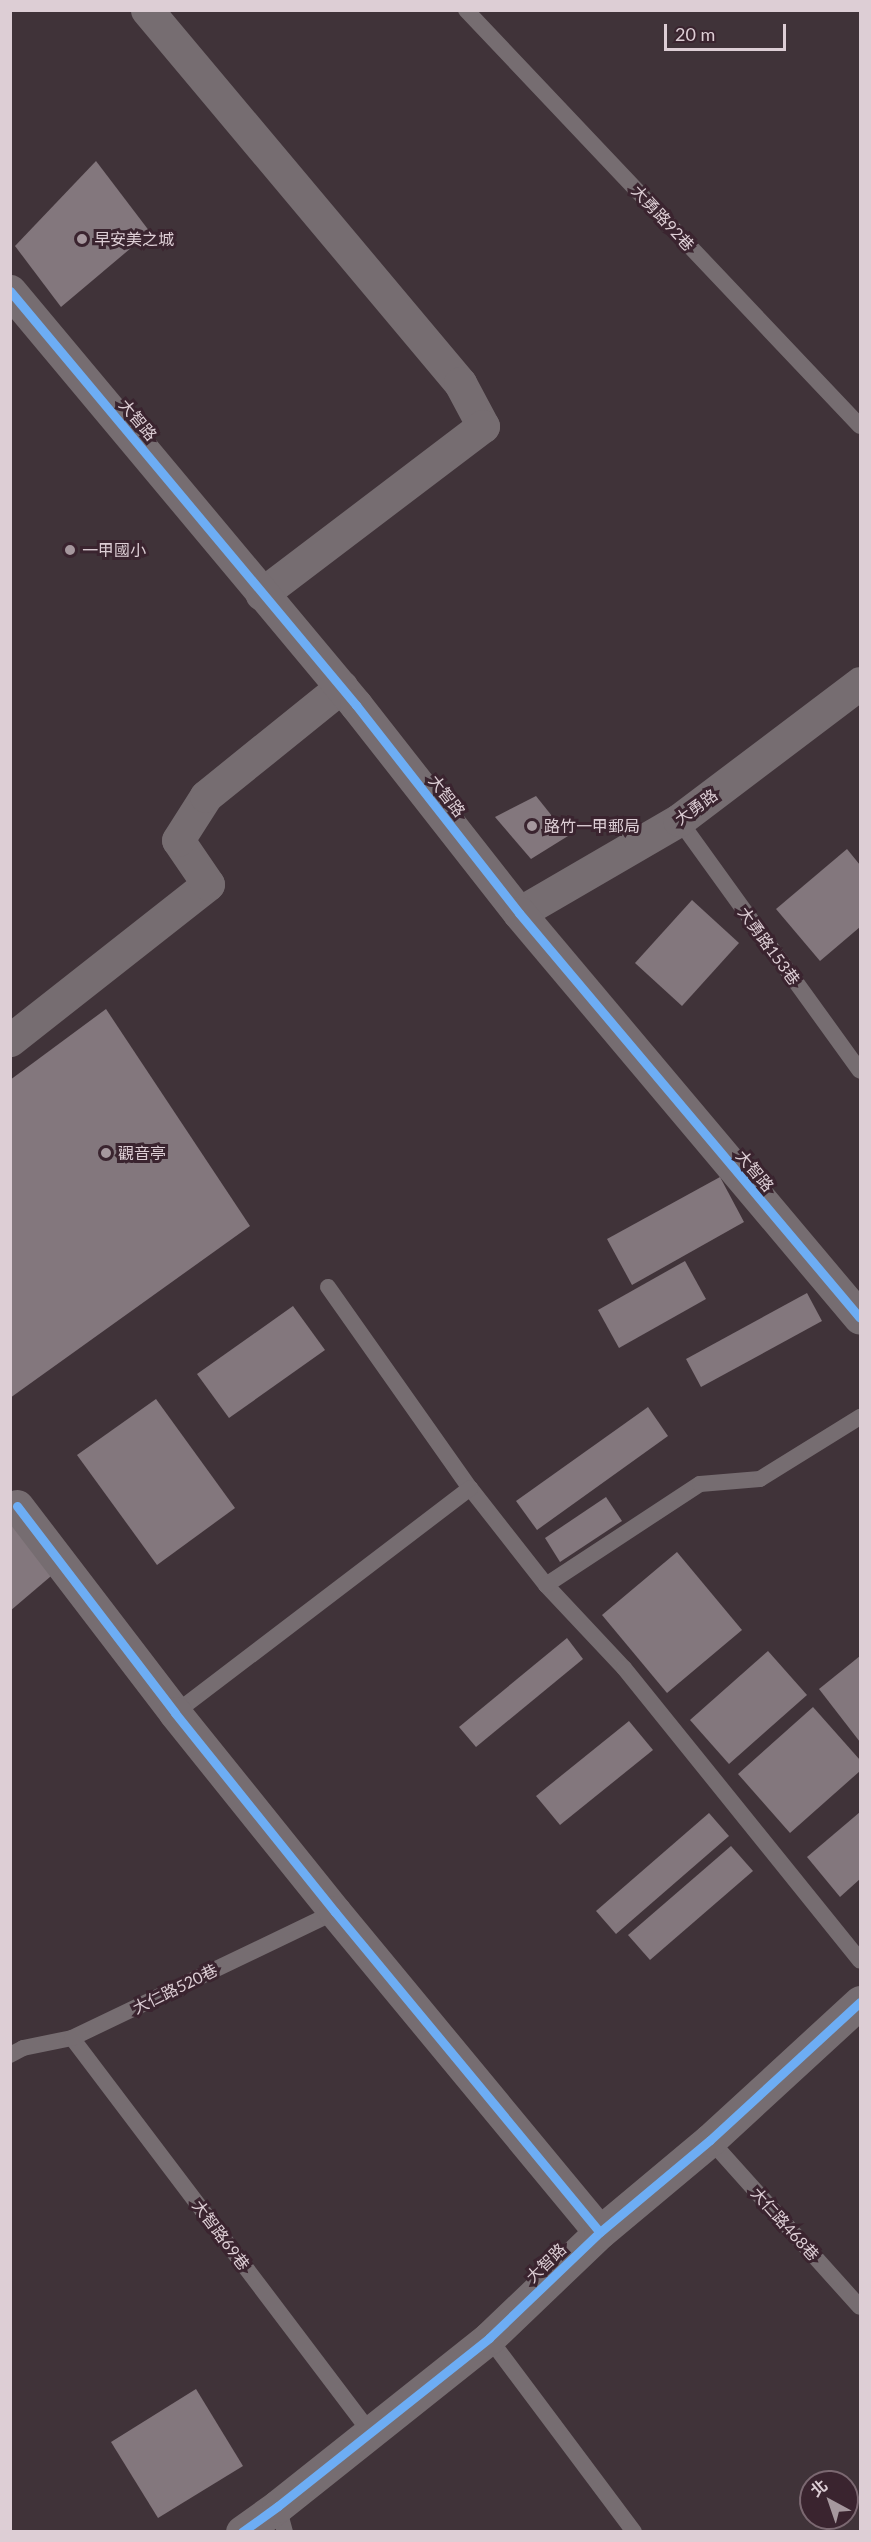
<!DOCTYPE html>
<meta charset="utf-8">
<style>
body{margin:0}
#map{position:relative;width:871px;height:2542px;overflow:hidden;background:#403339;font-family:Lato,"Noto Sans TC",sans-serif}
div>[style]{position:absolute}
.building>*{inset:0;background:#83777d}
.service>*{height:16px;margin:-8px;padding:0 8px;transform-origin:8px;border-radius:8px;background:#766d71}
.minor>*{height:33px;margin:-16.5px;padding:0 16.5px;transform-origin:16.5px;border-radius:16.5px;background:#766d71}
.tertiary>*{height:33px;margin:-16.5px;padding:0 16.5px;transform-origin:16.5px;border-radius:16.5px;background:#766d71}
.cycleway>*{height:9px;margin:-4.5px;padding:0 4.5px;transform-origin:4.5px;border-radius:4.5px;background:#6dadf4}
.dots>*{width:16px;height:16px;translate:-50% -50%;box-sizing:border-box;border:3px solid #3a242f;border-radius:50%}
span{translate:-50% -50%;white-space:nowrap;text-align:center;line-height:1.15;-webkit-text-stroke:6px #3a242f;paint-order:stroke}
.street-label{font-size:16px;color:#ddced5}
.poi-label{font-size:16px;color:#ddced5}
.left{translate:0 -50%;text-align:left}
.frame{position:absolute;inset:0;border:12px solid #ddced5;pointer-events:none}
.north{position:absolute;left:799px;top:2470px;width:60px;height:60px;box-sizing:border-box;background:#3a242f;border:2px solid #7b6871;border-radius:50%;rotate:320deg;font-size:16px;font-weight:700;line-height:24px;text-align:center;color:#ddced5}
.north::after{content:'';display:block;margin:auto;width:21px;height:27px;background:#a6989e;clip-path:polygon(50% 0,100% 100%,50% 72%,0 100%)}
.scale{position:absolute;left:664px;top:24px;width:122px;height:27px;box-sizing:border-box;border:3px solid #ddced5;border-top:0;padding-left:8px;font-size:18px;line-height:21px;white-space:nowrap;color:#ddced5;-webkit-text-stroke:4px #3a242f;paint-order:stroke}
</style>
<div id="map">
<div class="building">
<i style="clip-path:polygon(96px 161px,150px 232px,61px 307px,15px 246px)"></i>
<i style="clip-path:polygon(536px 796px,568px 836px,531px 859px,495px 817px)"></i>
<i style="clip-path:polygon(847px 849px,860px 865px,860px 927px,820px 961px,776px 909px)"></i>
<i style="clip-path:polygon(692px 900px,739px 943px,682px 1006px,635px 963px)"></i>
<i style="clip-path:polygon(106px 1009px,250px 1226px,10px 1398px,10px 1080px)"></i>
<i style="clip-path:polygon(720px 1177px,744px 1222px,632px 1285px,607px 1239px)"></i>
<i style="clip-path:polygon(685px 1261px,706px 1299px,619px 1348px,598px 1310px)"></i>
<i style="clip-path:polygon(807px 1293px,822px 1321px,701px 1387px,686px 1359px)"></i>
<i style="clip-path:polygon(293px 1306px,325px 1350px,229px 1418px,197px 1374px)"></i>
<i style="clip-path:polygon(156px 1399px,235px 1508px,157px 1565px,77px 1455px)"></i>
<i style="clip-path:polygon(648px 1407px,668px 1436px,537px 1530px,516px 1501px)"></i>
<i style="clip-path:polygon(606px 1497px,622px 1521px,560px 1562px,545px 1538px)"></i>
<i style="clip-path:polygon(10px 1515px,57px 1571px,10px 1611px)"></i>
<i style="clip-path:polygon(677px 1552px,742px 1630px,667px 1693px,602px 1615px)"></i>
<i style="clip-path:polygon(567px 1638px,583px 1659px,476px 1747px,459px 1727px)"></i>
<i style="clip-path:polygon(768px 1651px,807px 1695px,729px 1764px,690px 1720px)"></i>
<i style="clip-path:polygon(860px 1656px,860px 1742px,819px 1689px)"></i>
<i style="clip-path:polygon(813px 1707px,860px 1760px,860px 1771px,790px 1833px,738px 1774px)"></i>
<i style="clip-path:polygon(629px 1721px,653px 1750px,560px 1825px,536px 1796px)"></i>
<i style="clip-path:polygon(860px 1812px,860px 1879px,840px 1897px,807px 1857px)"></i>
<i style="clip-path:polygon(709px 1813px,729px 1836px,616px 1934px,596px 1911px)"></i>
<i style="clip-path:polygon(731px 1846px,753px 1871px,650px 1960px,628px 1935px)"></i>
<i style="clip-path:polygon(196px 2389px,243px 2466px,158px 2518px,111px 2442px)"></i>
</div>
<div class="service">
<i style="left:466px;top:10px;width:573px;rotate:46.56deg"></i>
<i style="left:679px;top:820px;width:309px;rotate:54.2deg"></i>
<i style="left:328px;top:1287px;width:246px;rotate:54.8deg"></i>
<i style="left:470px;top:1488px;width:123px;rotate:51.9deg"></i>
<i style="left:546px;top:1585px;width:114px;rotate:46.8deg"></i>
<i style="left:624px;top:1668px;width:376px;rotate:51.1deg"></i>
<i style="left:546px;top:1585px;width:184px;rotate:-33.3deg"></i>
<i style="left:700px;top:1484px;width:60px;rotate:-4.8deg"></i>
<i style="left:760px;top:1479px;width:118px;rotate:-31.8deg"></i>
<i style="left:175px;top:1713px;width:371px;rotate:-37.3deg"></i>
<i style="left:72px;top:2038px;width:494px;rotate:52.9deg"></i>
<i style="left:10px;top:2055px;width:15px;rotate:-28deg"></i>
<i style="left:23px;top:2048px;width:50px;rotate:-11.5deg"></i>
<i style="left:72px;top:2038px;width:292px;rotate:-25.6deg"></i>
<i style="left:710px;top:2140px;width:224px;rotate:48.1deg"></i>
<i style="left:489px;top:2338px;width:242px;rotate:53.2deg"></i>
<i style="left:278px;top:2506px;width:27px;rotate:75deg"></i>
</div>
<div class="minor">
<i style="left:147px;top:10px;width:487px;rotate:50deg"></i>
<i style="left:460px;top:383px;width:49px;rotate:61.9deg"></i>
<i style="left:483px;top:426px;width:278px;rotate:142.8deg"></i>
<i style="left:519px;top:913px;width:185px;rotate:-30.2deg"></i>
<i style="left:679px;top:820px;width:227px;rotate:-37.1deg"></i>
<i style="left:10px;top:1040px;width:252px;rotate:-38.2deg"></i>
<i style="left:208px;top:884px;width:53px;rotate:-124.3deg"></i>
<i style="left:178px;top:840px;width:52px;rotate:-57.5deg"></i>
<i style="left:206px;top:796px;width:174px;rotate:-38.9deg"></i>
<i style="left:17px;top:1506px;width:260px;rotate:52.6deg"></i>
<i style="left:175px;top:1713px;width:255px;rotate:51.2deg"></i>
<i style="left:335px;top:1912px;width:415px;rotate:50.4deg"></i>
<i style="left:242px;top:2532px;width:44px;rotate:-35.8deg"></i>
<i style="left:278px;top:2506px;width:270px;rotate:-38.5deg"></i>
<i style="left:489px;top:2338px;width:153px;rotate:-43.7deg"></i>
<i style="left:600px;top:2232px;width:143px;rotate:-39.9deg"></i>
<i style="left:710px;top:2140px;width:204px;rotate:-42.6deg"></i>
</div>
<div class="tertiary">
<i style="left:10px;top:291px;width:540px;rotate:50.11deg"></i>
<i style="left:356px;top:705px;width:264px;rotate:51.9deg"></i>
<i style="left:519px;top:913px;width:529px;rotate:49.9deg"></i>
</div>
<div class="cycleway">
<i style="left:10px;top:291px;width:540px;rotate:50.11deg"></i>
<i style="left:356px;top:705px;width:264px;rotate:51.9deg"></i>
<i style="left:519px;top:913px;width:529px;rotate:49.9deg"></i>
<i style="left:17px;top:1506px;width:260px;rotate:52.6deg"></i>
<i style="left:175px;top:1713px;width:255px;rotate:51.2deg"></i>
<i style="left:335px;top:1912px;width:415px;rotate:50.4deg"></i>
<i style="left:242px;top:2532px;width:44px;rotate:-35.8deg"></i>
<i style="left:278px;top:2506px;width:270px;rotate:-38.5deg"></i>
<i style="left:489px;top:2338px;width:153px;rotate:-43.7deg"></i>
<i style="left:600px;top:2232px;width:143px;rotate:-39.9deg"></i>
<i style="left:710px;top:2140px;width:204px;rotate:-42.6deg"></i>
</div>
<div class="dots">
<i style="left:82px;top:239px;background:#a6989e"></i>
<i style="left:70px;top:550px;background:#a6989e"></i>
<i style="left:532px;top:826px;background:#a6989e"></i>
<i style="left:106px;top:1153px;background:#a6989e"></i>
</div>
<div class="street-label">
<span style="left:663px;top:218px;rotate:47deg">大勇路92巷</span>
<span style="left:138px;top:420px;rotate:50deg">大智路</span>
<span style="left:447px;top:796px;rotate:52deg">大智路</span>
<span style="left:696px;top:807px;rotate:-36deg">大勇路</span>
<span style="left:769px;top:946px;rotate:54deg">大勇路153巷</span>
<span style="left:755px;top:1171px;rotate:50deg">大智路</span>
<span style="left:175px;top:1989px;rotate:-26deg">大仁路520巷</span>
<span style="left:785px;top:2224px;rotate:48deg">大仁路468巷</span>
<span style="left:221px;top:2235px;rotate:53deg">大智路69巷</span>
<span style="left:546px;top:2263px;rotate:-44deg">大智路</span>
</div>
<div class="poi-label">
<span class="left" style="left:94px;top:239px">早安美之城</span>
<span class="left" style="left:82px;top:550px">一甲國小</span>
<span class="left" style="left:544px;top:826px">路竹一甲郵局</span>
<span class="left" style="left:118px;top:1153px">觀音亭</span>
</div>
<div class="frame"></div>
<div class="north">北</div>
<div class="scale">20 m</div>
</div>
